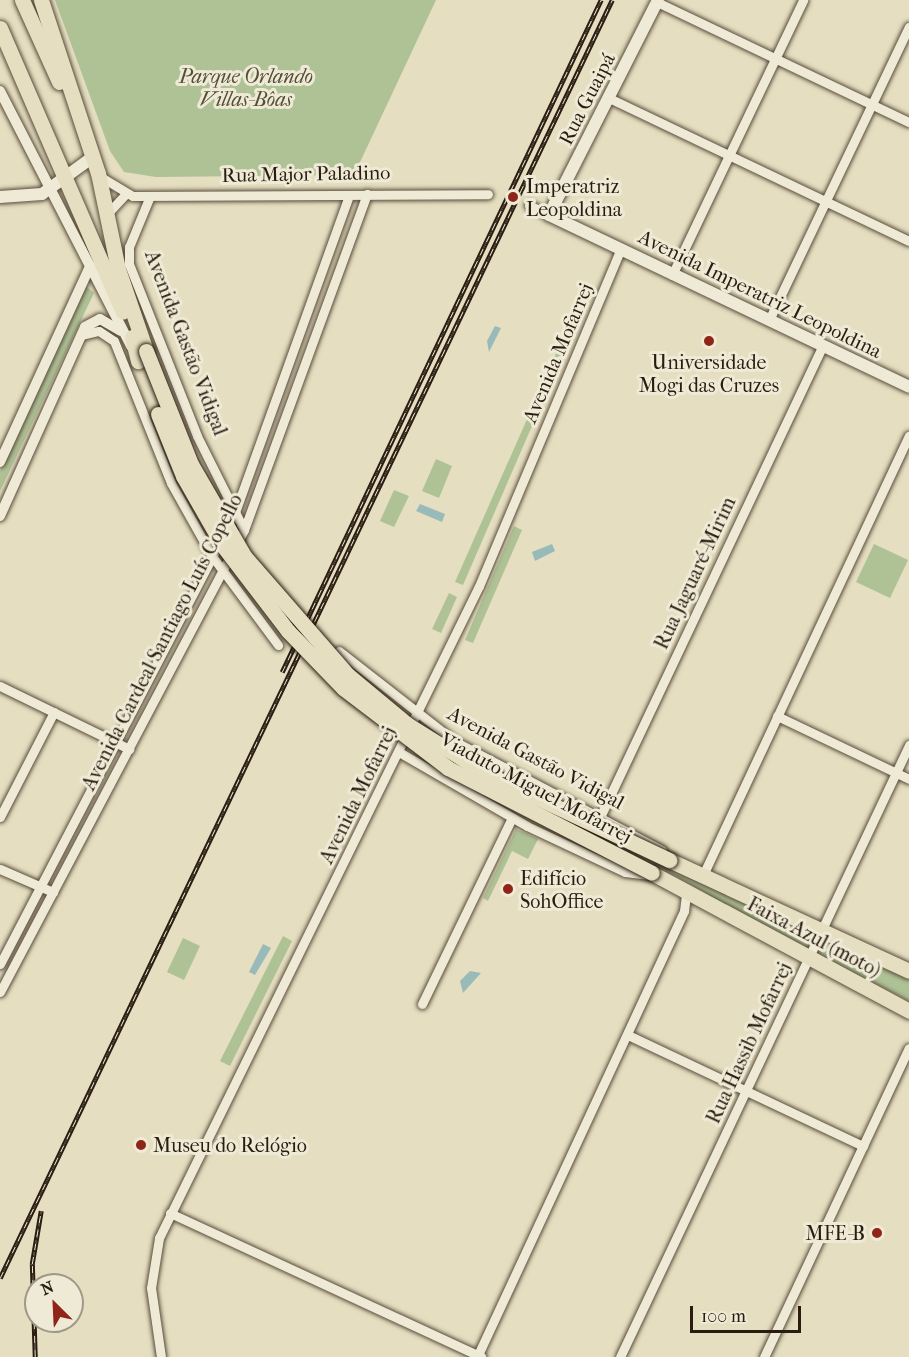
<!DOCTYPE html>
<meta charset="utf-8">
<style>
body{margin:0}
#map{position:relative;width:909px;height:1357px;overflow:hidden;background:#e5dec0;font-family:"IM FELL French Canon",serif}
div>[style]{position:absolute}
.green>*{inset:0;background:#afc296}
.water>*{inset:0;background:#98bbba}
.roads{filter:drop-shadow(0 0 2px #594c3c) drop-shadow(0 0 2px #594c3c)}
.minor>*{height:9px;margin:-4.5px;padding:0 4.5px;transform-origin:4.5px;border-radius:4.5px;background:#eeead6}
.tertiary>*{height:10px;margin:-5px;padding:0 5px;transform-origin:5px;border-radius:5px;background:#eeead6}
.secondary>*{height:12px;margin:-6px;padding:0 6px;transform-origin:6px;border-radius:6px;background:#eeead6}
.trunk>*{height:15px;margin:-7.5px;padding:0 7.5px;transform-origin:7.5px;border-radius:7.5px;background:#e5dec0}
.rail>*{height:4.5px;margin-top:-2.25px;transform-origin:0;background:repeating-linear-gradient(90deg,#eeead6 0 7px,#2a1c10 0 14px);box-sizing:border-box;border-block:2px solid #2a1c10}
.bridges{filter:drop-shadow(0 0 2px #2a1c10) drop-shadow(0 0 2px #2a1c10)}
.trunk-bridge>*{height:15px;margin:-7.5px;padding:0 7.5px;transform-origin:7.5px;border-radius:7.5px;background:#e5dec0}
.dots>*{width:16px;height:16px;translate:-50% -50%;box-sizing:border-box;border:3px solid #eeead6;border-radius:50%}
span{translate:-50% -50%;white-space:nowrap;text-align:center;line-height:1.15;-webkit-text-stroke:6px #eeead6;paint-order:stroke}
.park-label{font-size:20px;color:#524e38;font-style:italic}
.street-label{font-size:20px;color:#2a1c10}
.poi-label{font-size:20px;color:#2a1c10}
.left{translate:0 -50%;text-align:left}
.right{translate:-100% -50%;text-align:right}
.north{position:absolute;left:24px;top:1273px;width:60px;height:60px;box-sizing:border-box;background:#eeead6;border:2px solid #a09887;border-radius:50%;rotate:336deg;font-size:16px;font-weight:700;line-height:24px;text-align:center;color:#2a1c10}
.north::after{content:'';display:block;margin:auto;width:21px;height:27px;background:#8f2418;clip-path:polygon(50% 0,100% 100%,50% 72%,0 100%)}
.scale{position:absolute;left:690px;top:1306px;width:111px;height:27px;box-sizing:border-box;border:3px solid #2a1c10;border-top:0;padding-left:8px;font-size:18px;line-height:21px;white-space:nowrap;color:#2a1c10;-webkit-text-stroke:4px #eeead6;paint-order:stroke}
</style>
<div id="map">
<div class="green">
<i style="clip-path:polygon(55px 0,436px 0,354px 175px,156px 177px,124px 172px,110px 151px)"></i>
<i style="clip-path:polygon(86px 286px,94px 293px,0 491px,0 471px)"></i>
<i style="clip-path:polygon(562px 340px,568px 343px,463px 585px,455px 582px)"></i>
<i style="clip-path:polygon(436px 459px,452px 466px,439px 498px,422px 491px)"></i>
<i style="clip-path:polygon(394px 490px,409px 496px,394px 527px,380px 521px)"></i>
<i style="clip-path:polygon(514px 526px,522px 530px,473px 643px,465px 640px)"></i>
<i style="clip-path:polygon(874px 544px,908px 560px,890px 598px,856px 582px)"></i>
<i style="clip-path:polygon(449px 593px,457px 597px,441px 633px,432px 629px)"></i>
<i style="clip-path:polygon(516px 829px,538px 839px,528px 859px,512px 851px,488px 901px,483px 898px)"></i>
<i style="clip-path:polygon(628px 848px,909px 978px,909px 1001px,767px 929px)"></i>
<i style="clip-path:polygon(283px 936px,292px 941px,230px 1066px,220px 1061px)"></i>
<i style="clip-path:polygon(183px 938px,200px 946px,184px 980px,167px 972px)"></i>
</div>
<div class="water">
<i style="clip-path:polygon(495px 326px,501px 328px,489px 352px,487px 341px)"></i>
<i style="clip-path:polygon(420px 504px,445px 514px,442px 522px,416px 511px)"></i>
<i style="clip-path:polygon(552px 544px,555px 551px,535px 561px,532px 552px)"></i>
<i style="clip-path:polygon(263px 944px,271px 948px,255px 975px,249px 972px)"></i>
<i style="clip-path:polygon(470px 971px,481px 973px,463px 993px,460px 981px)"></i>
</div>
<div class="roads">
<div class="minor">
<i style="left:657px;top:2px;width:279px;rotate:25.5deg"></i>
<i style="left:609px;top:98px;width:332px;rotate:25.5deg"></i>
<i style="left:101px;top:177px;width:37px;rotate:31deg"></i>
<i style="left:133px;top:196px;width:355px;rotate:-0.3deg"></i>
<i style="left:150px;top:196px;width:55px;rotate:112.4deg"></i>
<i style="left:129px;top:247px;width:17px;rotate:90deg"></i>
<i style="left:129px;top:264px;width:185px;rotate:68.4deg"></i>
<i style="left:197px;top:436px;width:105px;rotate:63.4deg"></i>
<i style="left:529px;top:205px;width:22px;rotate:27deg"></i>
<i style="left:107px;top:214px;width:26px;rotate:-47deg"></i>
<i style="left:672px;top:275px;width:305px;rotate:-64.5deg"></i>
<i style="left:769px;top:320px;width:325px;rotate:-64.5deg"></i>
<i style="left:81px;top:335px;width:18px;rotate:-13deg"></i>
<i style="left:99px;top:331px;width:18px;rotate:34deg"></i>
<i style="left:114px;top:341px;width:153px;rotate:68.1deg"></i>
<i style="left:171px;top:483px;width:84px;rotate:60.7deg"></i>
<i style="left:212px;top:556px;width:111px;rotate:53.4deg"></i>
<i style="left:339px;top:651px;width:146px;rotate:38deg"></i>
<i style="left:454px;top:741px;width:235px;rotate:27.7deg"></i>
<i style="left:0;top:686px;width:144px;rotate:26deg"></i>
<i style="left:777px;top:716px;width:146px;rotate:25.5deg"></i>
<i style="left:399px;top:752px;width:148px;rotate:30deg"></i>
<i style="left:527px;top:826px;width:108px;rotate:25.1deg"></i>
<i style="left:625px;top:872px;width:25px;rotate:7deg"></i>
<i style="left:0;top:817px;width:118px;rotate:-62.8deg"></i>
<i style="left:600px;top:817px;width:522px;rotate:-64.71deg"></i>
<i style="left:0;top:869px;width:58px;rotate:23.5deg"></i>
<i style="left:703px;top:875px;width:485px;rotate:-64.9deg"></i>
<i style="left:0;top:964px;width:506px;rotate:-62.47deg"></i>
<i style="left:234px;top:515px;width:340px;rotate:-70.2deg"></i>
<i style="left:0;top:992px;width:522px;rotate:-62.16deg"></i>
<i style="left:244px;top:530px;width:358px;rotate:-69.9deg"></i>
<i style="left:422px;top:1004px;width:207px;rotate:-64.2deg"></i>
<i style="left:628px;top:1035px;width:260px;rotate:25.3deg"></i>
<i style="left:170px;top:1213px;width:343px;rotate:24.8deg"></i>
<i style="left:161px;top:1357px;width:70px;rotate:-98.2deg"></i>
<i style="left:151px;top:1288px;width:51px;rotate:-80.9deg"></i>
<i style="left:159px;top:1238px;width:726px;rotate:-63.86deg"></i>
<i style="left:479px;top:586px;width:366px;rotate:-67.2deg"></i>
<i style="left:477px;top:1357px;width:492px;rotate:-65.1deg"></i>
<i style="left:684px;top:911px;width:16px;rotate:-83deg"></i>
<i style="left:620px;top:1357px;width:677px;rotate:-64.72deg"></i>
<i style="left:764px;top:1357px;width:341px;rotate:-64.9deg"></i>
</div>
<div class="tertiary">
<i style="left:0;top:91px;width:287px;rotate:62.8deg"></i>
<i style="left:0;top:462px;width:216px;rotate:-65.3deg"></i>
<i style="left:0;top:516px;width:207px;rotate:-65.8deg"></i>
<i style="left:85px;top:327px;width:17px;rotate:-28deg"></i>
<i style="left:100px;top:319px;width:24px;rotate:30deg"></i>
</div>
<div class="secondary">
<i style="left:658px;top:0;width:241px;rotate:116.9deg"></i>
<i style="left:549px;top:215px;width:399px;rotate:25.5deg"></i>
<i style="left:0;top:197px;width:42px;rotate:-4.1deg"></i>
<i style="left:42px;top:194px;width:63px;rotate:-36deg"></i>
</div>
<div class="trunk">
<i style="left:22px;top:0;width:90px;rotate:65.7deg"></i>
<i style="left:41px;top:0;width:182px;rotate:71.8deg"></i>
<i style="left:98px;top:173px;width:98px;rotate:78.2deg"></i>
<i style="left:118px;top:269px;width:87px;rotate:71.1deg"></i>
<i style="left:0;top:28px;width:309px;rotate:66.6deg"></i>
<i style="left:132px;top:337px;width:25px;rotate:76deg"></i>
<i style="left:669px;top:860px;width:264px;rotate:24.8deg"></i>
<i style="left:652px;top:873px;width:292px;rotate:28.2deg"></i>
</div>
</div>
<div class="rail">
<i style="left:282px;top:672px;width:744px;rotate:-64.61deg"></i>
<i style="left:0;top:1278px;width:1417px;rotate:-64.41deg"></i>
<i style="left:35px;top:1357px;width:93px;rotate:-91.8deg"></i>
<i style="left:32px;top:1264px;width:54px;rotate:-80.4deg"></i>
</div>
<div class="bridges">
<div class="trunk-bridge">
<i style="left:146px;top:351px;width:122px;rotate:68.3deg"></i>
<i style="left:191px;top:464px;width:108px;rotate:59.9deg"></i>
<i style="left:245px;top:557px;width:157px;rotate:48.9deg"></i>
<i style="left:348px;top:675px;width:77px;rotate:39.7deg"></i>
<i style="left:407px;top:724px;width:92px;rotate:32.1deg"></i>
<i style="left:485px;top:773px;width:204px;rotate:25.3deg"></i>
<i style="left:158px;top:414px;width:67px;rotate:68deg"></i>
<i style="left:183px;top:476px;width:81px;rotate:60.3deg"></i>
<i style="left:223px;top:546px;width:107px;rotate:52.6deg"></i>
<i style="left:288px;top:631px;width:79px;rotate:46deg"></i>
<i style="left:343px;top:688px;width:132px;rotate:37.3deg"></i>
<i style="left:448px;top:768px;width:229px;rotate:27.2deg"></i>
</div>
</div>
<div class="dots">
<i style="left:513px;top:197px;background:#8f2418"></i>
<i style="left:709px;top:341px;background:#8f2418"></i>
<i style="left:508px;top:889px;background:#8f2418"></i>
<i style="left:141px;top:1145px;background:#8f2418"></i>
<i style="left:877px;top:1233px;background:#8f2418"></i>
</div>
<div class="park-label">
<span style="left:246px;top:88px">Parque Orlando<br>Villas-Bôas</span>
</div>
<div class="street-label">
<span style="left:587px;top:99px;rotate:-63deg">Rua Guaipá</span>
<span style="left:306px;top:174px;rotate:-1deg">Rua Major Paladino</span>
<span style="left:760px;top:294px;rotate:26deg">Avenida Imperatriz Leopoldina</span>
<span style="left:186px;top:343px;rotate:69deg">Avenida Gastão Vidigal</span>
<span style="left:558px;top:353px;rotate:-67deg">Avenida Mofarrej</span>
<span style="left:695px;top:573px;rotate:-65deg">Rua Jaguaré-Mirim</span>
<span style="left:162px;top:642px;rotate:-63deg">Avenida Cardeal Santiago Luís Copello</span>
<span style="left:536px;top:758px;rotate:28deg">Avenida Gastão Vidigal</span>
<span style="left:536px;top:788px;rotate:28deg">Viaduto Miguel Mofarrej</span>
<span style="left:358px;top:795px;rotate:-64deg">Avenida Mofarrej</span>
<span style="left:814px;top:937px;rotate:28deg">Faixa Azul (moto)</span>
<span style="left:749px;top:1043px;rotate:-65deg">Rua Hassib Mofarrej</span>
</div>
<div class="poi-label">
<span class="left" style="left:526px;top:198px">Imperatriz<br>Leopoldina</span>
<span style="left:709px;top:374px">Universidade<br>Mogi das Cruzes</span>
<span class="left" style="left:520px;top:890px">Edifício<br>SohOffice</span>
<span class="left" style="left:153px;top:1145px">Museu do Relógio</span>
<span class="right" style="left:865px;top:1233px">MFE-B</span>
</div>
<div class="north">N</div>
<div class="scale">100 m</div>
</div>
